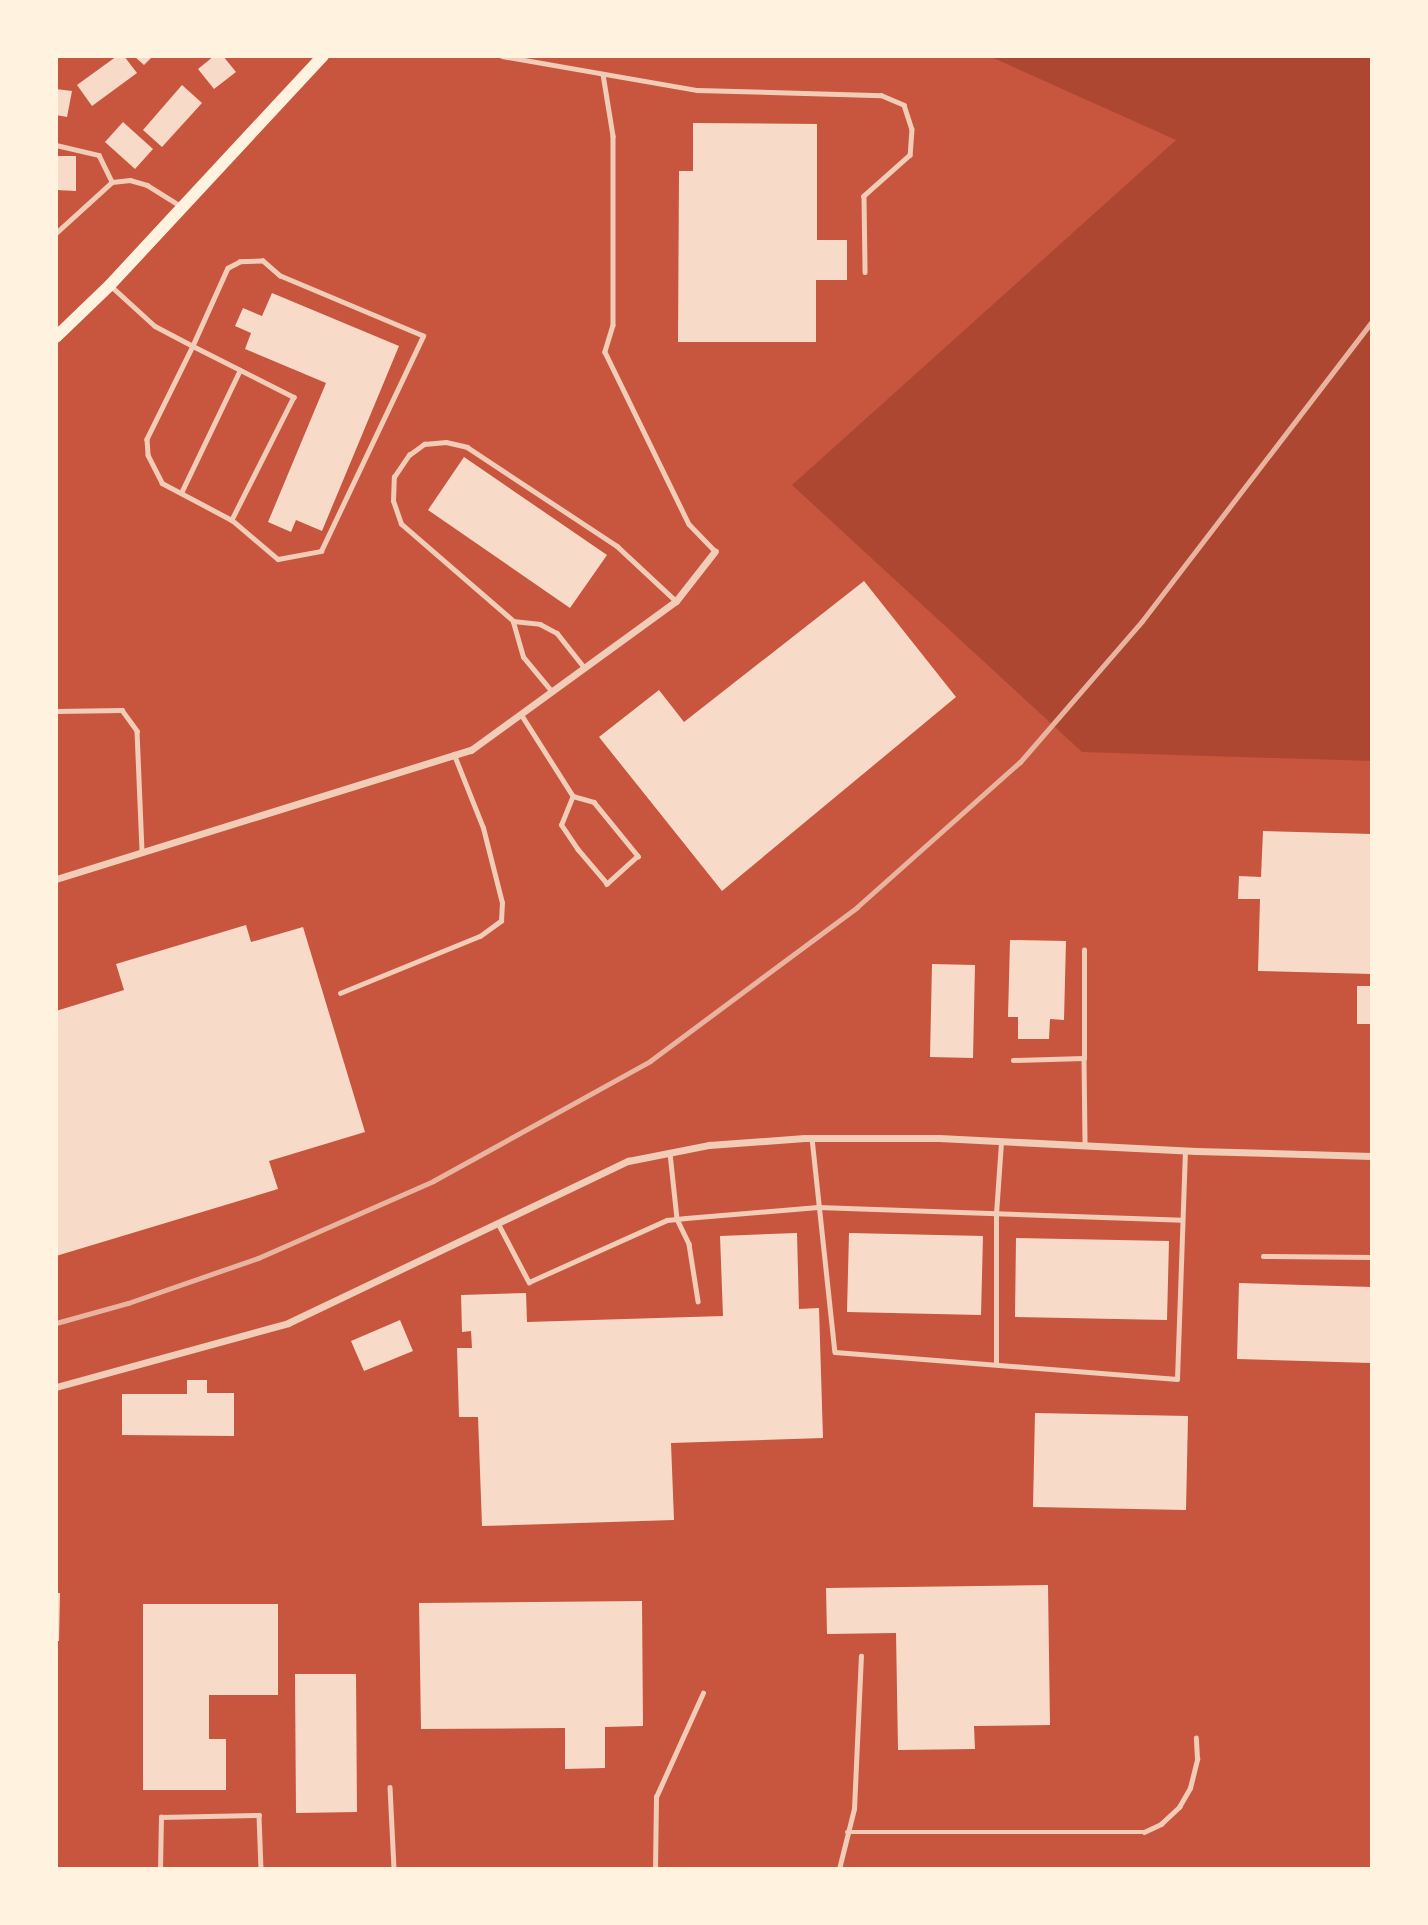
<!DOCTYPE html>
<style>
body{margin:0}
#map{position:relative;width:1428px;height:1925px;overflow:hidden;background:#c8553d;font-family:"Alegreya Sans",sans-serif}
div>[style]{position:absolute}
.green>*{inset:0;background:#ae4732}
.building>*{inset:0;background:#f7dbc8}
.service>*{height:4.5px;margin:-2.25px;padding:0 2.25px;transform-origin:2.25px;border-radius:2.25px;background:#f1ccb7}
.minor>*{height:7px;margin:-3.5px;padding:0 3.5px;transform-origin:3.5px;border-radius:3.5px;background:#f1ccb7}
.secondary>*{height:12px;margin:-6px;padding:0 6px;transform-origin:6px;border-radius:6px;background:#fff3e0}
.rail>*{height:5px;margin:-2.5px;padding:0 2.5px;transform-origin:2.5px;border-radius:2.5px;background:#e9b49f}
span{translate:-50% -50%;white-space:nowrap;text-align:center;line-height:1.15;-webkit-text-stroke:5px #fff3e0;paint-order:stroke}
.frame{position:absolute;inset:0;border:58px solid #fff3e0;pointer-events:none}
</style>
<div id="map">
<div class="green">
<i style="clip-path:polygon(989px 56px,1372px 56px,1372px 761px,1082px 752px,792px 485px,1176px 140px)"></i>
</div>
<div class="building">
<i style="clip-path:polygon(117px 56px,124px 56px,137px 73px,92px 106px,77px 85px)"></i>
<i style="clip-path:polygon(134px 56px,153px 56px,144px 65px)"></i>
<i style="clip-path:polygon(214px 56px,223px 56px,236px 72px,214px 89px,198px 69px)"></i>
<i style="clip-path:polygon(182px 85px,202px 103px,162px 147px,143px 130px)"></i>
<i style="clip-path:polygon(56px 89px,72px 91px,67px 117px,56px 115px)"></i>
<i style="clip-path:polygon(123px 122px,153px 149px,135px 169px,105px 142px)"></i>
<i style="clip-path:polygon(693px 123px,817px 124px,817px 240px,847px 240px,847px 280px,816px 280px,816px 342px,678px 342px,679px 171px,693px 171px)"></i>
<i style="clip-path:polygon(56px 156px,76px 156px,76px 191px,56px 190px)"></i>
<i style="clip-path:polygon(272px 293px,399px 346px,322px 531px,296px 520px,291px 532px,268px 522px,326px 383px,245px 349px,251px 333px,235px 326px,243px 308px,262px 316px)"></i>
<i style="clip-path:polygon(464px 457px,607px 555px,570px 608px,428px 510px)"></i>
<i style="clip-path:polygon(864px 581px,956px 697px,722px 891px,599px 737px,659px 690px,684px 722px)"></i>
<i style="clip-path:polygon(1263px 831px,1372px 834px,1372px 974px,1258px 971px,1260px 899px,1238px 899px,1239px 876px,1261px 877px)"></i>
<i style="clip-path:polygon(246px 925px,251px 942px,303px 927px,365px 1132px,269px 1161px,278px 1189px,56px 1256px,56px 1011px,124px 990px,116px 964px)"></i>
<i style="clip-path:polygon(1010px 940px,1066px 941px,1064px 1020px,1050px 1019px,1049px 1039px,1018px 1039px,1018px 1017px,1008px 1017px)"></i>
<i style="clip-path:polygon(932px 964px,975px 965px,973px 1058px,930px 1057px)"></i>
<i style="clip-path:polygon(1357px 986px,1372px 986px,1372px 1024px,1357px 1024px)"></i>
<i style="clip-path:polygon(797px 1233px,799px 1309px,819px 1308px,823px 1438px,671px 1443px,674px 1520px,482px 1526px,478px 1417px,459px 1417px,457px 1348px,472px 1348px,471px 1331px,462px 1332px,461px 1295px,526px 1293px,527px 1322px,723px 1316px,720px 1236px)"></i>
<i style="clip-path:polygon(849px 1233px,983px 1236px,981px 1315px,847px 1312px)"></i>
<i style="clip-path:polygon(1016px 1238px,1169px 1241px,1167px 1320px,1015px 1317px)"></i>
<i style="clip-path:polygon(1239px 1283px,1372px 1287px,1371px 1363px,1237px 1359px)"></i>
<i style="clip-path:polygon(400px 1320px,413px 1351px,364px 1371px,351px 1341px)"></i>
<i style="clip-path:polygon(187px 1380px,207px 1380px,207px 1393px,234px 1393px,234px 1436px,122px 1435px,122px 1394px,187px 1394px)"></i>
<i style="clip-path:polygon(1035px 1413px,1188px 1416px,1186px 1510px,1033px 1507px)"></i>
<i style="clip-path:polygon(1048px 1585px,1050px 1725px,974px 1726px,975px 1749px,898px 1750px,896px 1633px,827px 1634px,826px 1588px)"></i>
<i style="clip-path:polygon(56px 1593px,60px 1593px,59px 1641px,56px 1641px)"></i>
<i style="clip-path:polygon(642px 1601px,643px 1726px,605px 1727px,605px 1768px,565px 1769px,565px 1728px,421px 1729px,419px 1603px)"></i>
<i style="clip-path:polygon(143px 1604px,278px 1604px,278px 1695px,209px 1695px,209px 1739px,226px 1739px,226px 1790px,143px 1790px)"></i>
<i style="clip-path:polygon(295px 1674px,356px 1674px,357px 1812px,296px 1813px)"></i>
</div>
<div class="service">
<i style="left:502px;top:56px;width:198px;rotate:9.9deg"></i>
<i style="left:697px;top:90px;width:184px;rotate:1.6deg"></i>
<i style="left:881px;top:95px;width:25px;rotate:23deg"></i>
<i style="left:904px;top:105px;width:25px;rotate:72deg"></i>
<i style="left:912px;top:129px;width:26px;rotate:94deg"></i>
<i style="left:910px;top:155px;width:62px;rotate:138.3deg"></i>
<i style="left:864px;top:196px;width:76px;rotate:89.2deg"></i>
<i style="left:603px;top:74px;width:63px;rotate:80.8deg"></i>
<i style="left:613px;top:136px;width:189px;rotate:90deg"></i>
<i style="left:613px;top:325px;width:28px;rotate:107deg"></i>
<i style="left:605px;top:352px;width:191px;rotate:64deg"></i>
<i style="left:689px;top:524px;width:37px;rotate:46deg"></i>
<i style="left:56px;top:145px;width:44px;rotate:13.1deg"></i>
<i style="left:99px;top:155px;width:30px;rotate:64deg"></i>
<i style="left:56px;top:233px;width:76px;rotate:-42.3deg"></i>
<i style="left:112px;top:182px;width:18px;rotate:-6deg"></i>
<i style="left:130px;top:180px;width:18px;rotate:16deg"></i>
<i style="left:147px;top:185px;width:40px;rotate:32deg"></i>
<i style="left:111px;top:286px;width:59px;rotate:42.3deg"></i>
<i style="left:155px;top:326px;width:43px;rotate:27.8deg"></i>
<i style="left:193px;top:346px;width:104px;rotate:116.3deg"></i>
<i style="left:147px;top:439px;width:16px;rotate:86deg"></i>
<i style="left:148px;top:455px;width:31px;rotate:63deg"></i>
<i style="left:162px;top:483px;width:79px;rotate:27.9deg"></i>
<i style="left:232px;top:520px;width:60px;rotate:40.3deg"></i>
<i style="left:278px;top:559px;width:44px;rotate:-10.5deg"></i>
<i style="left:321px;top:551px;width:238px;rotate:-64.6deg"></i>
<i style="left:423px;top:336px;width:155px;rotate:-157.2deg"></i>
<i style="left:280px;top:276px;width:23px;rotate:-139deg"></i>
<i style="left:263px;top:261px;width:23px;rotate:178deg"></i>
<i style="left:240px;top:262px;width:13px;rotate:153deg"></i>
<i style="left:228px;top:268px;width:85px;rotate:114.2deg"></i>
<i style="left:193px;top:346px;width:113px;rotate:26.8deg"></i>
<i style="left:294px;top:397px;width:138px;rotate:116.8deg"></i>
<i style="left:181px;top:493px;width:136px;rotate:-64.4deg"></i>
<i style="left:513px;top:621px;width:148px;rotate:-139.1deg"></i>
<i style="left:401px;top:524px;width:24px;rotate:-109deg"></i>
<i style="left:393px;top:501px;width:24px;rotate:-88deg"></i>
<i style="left:394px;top:477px;width:27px;rotate:-56deg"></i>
<i style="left:409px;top:455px;width:19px;rotate:-36deg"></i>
<i style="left:424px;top:444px;width:22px;rotate:-5deg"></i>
<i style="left:446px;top:442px;width:22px;rotate:13deg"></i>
<i style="left:467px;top:447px;width:180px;rotate:33.4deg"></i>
<i style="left:617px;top:546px;width:79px;rotate:43deg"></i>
<i style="left:552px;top:692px;width:45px;rotate:-129.6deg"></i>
<i style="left:523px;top:657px;width:37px;rotate:-106deg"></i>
<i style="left:513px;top:621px;width:27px;rotate:6deg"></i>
<i style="left:540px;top:624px;width:19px;rotate:28deg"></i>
<i style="left:557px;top:633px;width:43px;rotate:51.5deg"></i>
<i style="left:56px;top:711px;width:66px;rotate:-0.9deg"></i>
<i style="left:122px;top:710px;width:26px;rotate:54deg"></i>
<i style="left:137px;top:731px;width:121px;rotate:87.6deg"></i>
<i style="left:521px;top:714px;width:97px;rotate:57.6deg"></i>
<i style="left:573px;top:796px;width:22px;rotate:16deg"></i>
<i style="left:594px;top:802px;width:70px;rotate:50.8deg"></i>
<i style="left:638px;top:856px;width:42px;rotate:137.9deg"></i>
<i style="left:607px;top:884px;width:45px;rotate:-130.5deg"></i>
<i style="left:578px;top:850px;width:30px;rotate:-124deg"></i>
<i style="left:561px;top:825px;width:31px;rotate:-68deg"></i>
<i style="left:340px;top:993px;width:151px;rotate:-22.2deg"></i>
<i style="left:480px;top:936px;width:26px;rotate:-36deg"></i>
<i style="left:501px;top:921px;width:18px;rotate:-87deg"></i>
<i style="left:502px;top:903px;width:77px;rotate:-104.2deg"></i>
<i style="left:483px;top:828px;width:79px;rotate:-111.7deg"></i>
<i style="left:1084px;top:1058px;width:87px;rotate:89.3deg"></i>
<i style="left:1013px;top:1060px;width:71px;rotate:-1.6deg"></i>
<i style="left:1084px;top:1058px;width:108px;rotate:-90deg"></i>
<i style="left:812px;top:1138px;width:215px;rotate:83.9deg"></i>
<i style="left:835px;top:1352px;width:343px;rotate:4.5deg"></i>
<i style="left:1177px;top:1379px;width:228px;rotate:-88deg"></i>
<i style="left:670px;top:1153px;width:66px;rotate:83.9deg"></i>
<i style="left:677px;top:1219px;width:28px;rotate:64deg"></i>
<i style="left:689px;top:1244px;width:58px;rotate:81deg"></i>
<i style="left:498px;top:1223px;width:67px;rotate:62.3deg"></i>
<i style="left:529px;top:1282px;width:151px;rotate:-24.2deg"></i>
<i style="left:667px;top:1220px;width:19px;rotate:-6deg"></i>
<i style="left:686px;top:1218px;width:132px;rotate:-4.8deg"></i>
<i style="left:818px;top:1207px;width:364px;rotate:2deg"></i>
<i style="left:1263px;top:1256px;width:109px;rotate:0.5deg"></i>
<i style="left:996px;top:1364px;width:150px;rotate:-90deg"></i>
<i style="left:996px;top:1214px;width:72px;rotate:-86deg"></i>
<i style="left:390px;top:1787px;width:82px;rotate:87.2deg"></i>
<i style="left:847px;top:1832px;width:297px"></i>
<i style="left:1144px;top:1832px;width:19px;rotate:-25deg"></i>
<i style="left:1161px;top:1824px;width:25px;rotate:-43deg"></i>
<i style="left:1179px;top:1807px;width:22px;rotate:-60deg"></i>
<i style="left:1190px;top:1788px;width:30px;rotate:-76deg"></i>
<i style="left:1197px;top:1759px;width:21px;rotate:-93deg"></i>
<i style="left:160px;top:1869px;width:52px;rotate:-88.9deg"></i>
<i style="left:161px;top:1817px;width:98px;rotate:-1.2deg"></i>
<i style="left:259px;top:1815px;width:54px;rotate:87.9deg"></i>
<i style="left:655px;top:1869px;width:72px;rotate:-89.2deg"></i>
<i style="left:656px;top:1797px;width:114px;rotate:-65.7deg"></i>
<i style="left:839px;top:1869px;width:62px;rotate:-76deg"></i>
<i style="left:854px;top:1809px;width:153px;rotate:-87.4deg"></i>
</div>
<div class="minor">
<i style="left:56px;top:879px;width:435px;rotate:-17.3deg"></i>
<i style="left:471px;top:750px;width:253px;rotate:-36deg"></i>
<i style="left:676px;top:601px;width:63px;rotate:-52deg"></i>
<i style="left:56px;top:1387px;width:241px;rotate:-15.4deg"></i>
<i style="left:288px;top:1323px;width:377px;rotate:-25.5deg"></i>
<i style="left:628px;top:1161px;width:83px;rotate:-11.2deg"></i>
<i style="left:709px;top:1145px;width:96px;rotate:-4.2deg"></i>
<i style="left:805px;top:1138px;width:134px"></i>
<i style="left:939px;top:1138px;width:257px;rotate:2.9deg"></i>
<i style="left:1196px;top:1151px;width:176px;rotate:1.6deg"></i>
</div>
<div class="secondary">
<i style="left:56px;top:337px;width:75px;rotate:-43.9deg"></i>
<i style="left:110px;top:285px;width:313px;rotate:-47.1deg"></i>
</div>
<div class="rail">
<i style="left:56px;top:1323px;width:75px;rotate:-15.5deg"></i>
<i style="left:128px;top:1303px;width:138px;rotate:-19.1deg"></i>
<i style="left:258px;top:1258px;width:191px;rotate:-23.7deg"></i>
<i style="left:433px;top:1181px;width:248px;rotate:-28.9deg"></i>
<i style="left:650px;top:1061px;width:258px;rotate:-36.6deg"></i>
<i style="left:857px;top:907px;width:218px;rotate:-41.7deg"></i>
<i style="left:1020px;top:762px;width:186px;rotate:-49.1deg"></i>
<i style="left:1142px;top:621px;width:378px;rotate:-52.5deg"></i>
</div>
<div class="frame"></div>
</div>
